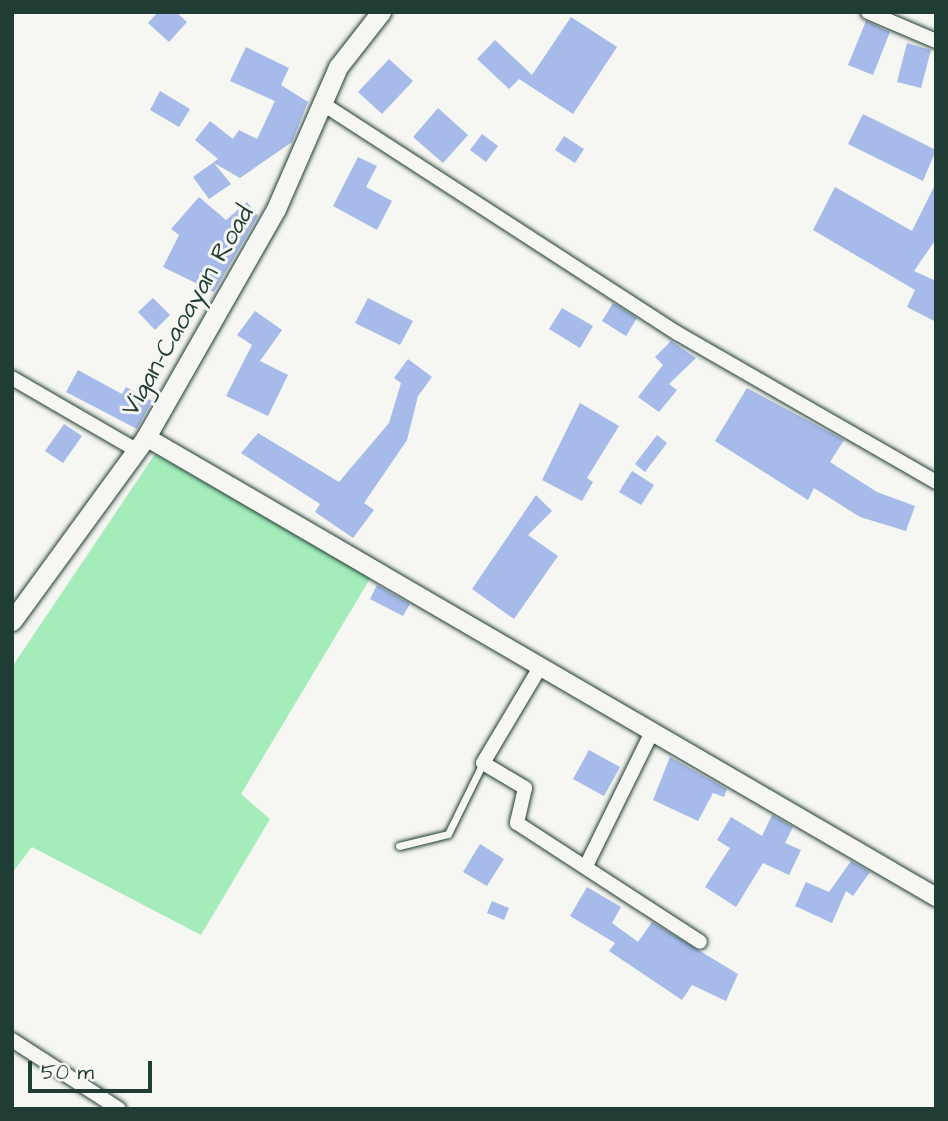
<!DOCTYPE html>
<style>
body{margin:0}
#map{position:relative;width:948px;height:1121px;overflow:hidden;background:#f6f6f2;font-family:"Architects Daughter",sans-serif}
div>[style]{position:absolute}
.green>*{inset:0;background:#a4edbb}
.building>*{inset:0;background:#a6bbe9}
.roads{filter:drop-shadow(0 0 2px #1f3d34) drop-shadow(0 0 2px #1f3d34)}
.service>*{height:7px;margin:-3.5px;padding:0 3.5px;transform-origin:3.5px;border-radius:3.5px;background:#f6f6f2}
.minor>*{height:14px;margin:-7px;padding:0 7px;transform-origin:7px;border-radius:7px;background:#f6f6f2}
.tertiary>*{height:18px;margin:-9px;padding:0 9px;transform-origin:9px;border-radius:9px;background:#f6f6f2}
.secondary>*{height:19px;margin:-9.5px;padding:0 9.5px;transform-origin:9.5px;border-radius:9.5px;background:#f6f6f2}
span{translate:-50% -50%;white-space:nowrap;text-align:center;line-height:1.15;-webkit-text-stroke:6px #f6f6f2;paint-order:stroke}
.street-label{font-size:26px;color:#1f3d34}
.frame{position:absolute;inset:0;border:14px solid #1f3d34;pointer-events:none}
.scale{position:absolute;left:28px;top:1061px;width:124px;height:32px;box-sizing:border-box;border:4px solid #1f3d34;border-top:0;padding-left:9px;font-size:21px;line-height:24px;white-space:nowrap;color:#1f3d34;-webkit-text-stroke:5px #f6f6f2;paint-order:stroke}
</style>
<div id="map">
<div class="green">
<i style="clip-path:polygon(155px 454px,371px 577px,241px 794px,270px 819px,201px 935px,32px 847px,12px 873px,12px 667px)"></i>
</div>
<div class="building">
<i style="clip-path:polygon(158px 12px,176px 12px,187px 22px,169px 42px,148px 23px)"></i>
<i style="clip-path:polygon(571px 17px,617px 47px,573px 114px,519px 79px,509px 89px,477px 59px,495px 40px,532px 75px)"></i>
<i style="clip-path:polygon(866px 21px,890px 32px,873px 75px,848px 65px)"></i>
<i style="clip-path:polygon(907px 43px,931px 50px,921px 88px,897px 82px)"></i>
<i style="clip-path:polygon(246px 47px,289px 68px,281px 85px,308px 102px,292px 142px,240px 178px,214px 163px,231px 184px,209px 199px,193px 177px,218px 159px,195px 140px,210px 121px,233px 139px,239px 130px,257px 139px,275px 101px,230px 81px)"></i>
<i style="clip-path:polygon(389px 59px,413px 81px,382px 114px,358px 92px)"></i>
<i style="clip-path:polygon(160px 91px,190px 109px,179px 127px,150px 110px)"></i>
<i style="clip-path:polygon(438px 108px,468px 135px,443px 163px,413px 137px)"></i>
<i style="clip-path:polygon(863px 114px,936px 150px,923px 181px,848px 144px)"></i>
<i style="clip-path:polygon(482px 134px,498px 146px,486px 162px,470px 150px)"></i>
<i style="clip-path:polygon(564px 136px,584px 149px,575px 163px,555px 150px)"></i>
<i style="clip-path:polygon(358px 157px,377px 166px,366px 187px,392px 201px,377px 230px,333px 206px)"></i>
<i style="clip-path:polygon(936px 183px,936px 239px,914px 271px,936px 281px,936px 322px,907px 307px,915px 290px,813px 230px,835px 187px,912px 231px)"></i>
<i style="clip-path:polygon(199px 197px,226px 220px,247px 202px,258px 216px,214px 292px,163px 267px,179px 235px,171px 229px)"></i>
<i style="clip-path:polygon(153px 298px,170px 315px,155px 330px,138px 312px)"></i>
<i style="clip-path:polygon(368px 298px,413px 321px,400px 345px,355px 323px)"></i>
<i style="clip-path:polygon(613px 303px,637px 318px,626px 336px,602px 321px)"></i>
<i style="clip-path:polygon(562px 308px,593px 326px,580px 348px,549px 329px)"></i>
<i style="clip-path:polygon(255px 311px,282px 330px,260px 361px,288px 375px,268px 416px,226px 396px,252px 345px,237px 335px)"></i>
<i style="clip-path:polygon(671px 341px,696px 358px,669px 384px,677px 390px,659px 412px,638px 397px,663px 365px,655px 357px)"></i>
<i style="clip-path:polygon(408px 359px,432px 377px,418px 396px,407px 440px,364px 503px,374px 510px,353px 538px,315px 512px,320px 504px,241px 453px,258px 433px,339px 482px,389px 423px,401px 383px,394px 378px)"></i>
<i style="clip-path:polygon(78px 370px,122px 394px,126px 387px,152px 401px,137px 429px,66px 392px)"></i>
<i style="clip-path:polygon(747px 388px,844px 440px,830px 462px,877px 492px,915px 506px,906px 531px,860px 517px,814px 488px,808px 500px,715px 441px)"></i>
<i style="clip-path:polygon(580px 403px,619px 426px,587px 478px,593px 482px,582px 501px,542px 480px)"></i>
<i style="clip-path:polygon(64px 424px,82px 436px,63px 463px,45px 451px)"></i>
<i style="clip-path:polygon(657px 435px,667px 443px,645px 472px,635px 464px)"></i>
<i style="clip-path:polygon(632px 471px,654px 485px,641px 505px,619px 492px)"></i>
<i style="clip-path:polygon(536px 495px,552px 511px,528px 535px,558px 556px,514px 619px,472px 589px)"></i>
<i style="clip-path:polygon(377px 585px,410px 604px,403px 616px,370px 599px)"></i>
<i style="clip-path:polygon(589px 750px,620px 767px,604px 796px,573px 779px)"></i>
<i style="clip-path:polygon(670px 757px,727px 789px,724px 797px,713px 793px,698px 821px,653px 800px)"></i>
<i style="clip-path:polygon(772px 815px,793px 827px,785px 843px,801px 850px,789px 875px,763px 863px,736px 907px,705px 887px,730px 848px,717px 840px,731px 817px,762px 836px)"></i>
<i style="clip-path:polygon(480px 844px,504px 859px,487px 886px,463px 872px)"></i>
<i style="clip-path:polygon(851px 861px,870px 872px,853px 896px,846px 891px,832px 923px,795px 906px,806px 882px,829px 892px)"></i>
<i style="clip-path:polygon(587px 887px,621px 907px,612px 923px,638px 942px,652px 922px,738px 974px,726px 1001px,692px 985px,682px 1000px,609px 951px,615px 943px,570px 916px)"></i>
<i style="clip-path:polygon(492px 901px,509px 908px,504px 920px,487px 913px)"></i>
</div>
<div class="roads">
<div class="service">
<i style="left:399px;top:846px;width:50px;rotate:-13.8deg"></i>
<i style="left:448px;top:834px;width:79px;rotate:-63.8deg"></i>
</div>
<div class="minor">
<i style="left:868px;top:12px;width:74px;rotate:23.1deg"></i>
<i style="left:323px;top:104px;width:422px;rotate:32.9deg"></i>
<i style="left:677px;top:333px;width:299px;rotate:29.9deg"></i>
<i style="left:12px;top:378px;width:143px;rotate:30.1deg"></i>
<i style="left:539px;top:669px;width:109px;rotate:120.8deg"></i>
<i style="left:483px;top:763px;width:49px;rotate:30.8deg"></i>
<i style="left:525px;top:788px;width:36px;rotate:103deg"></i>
<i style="left:517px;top:823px;width:218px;rotate:33deg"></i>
<i style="left:586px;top:866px;width:149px;rotate:-63.8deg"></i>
<i style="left:12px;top:1040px;width:127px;rotate:32.8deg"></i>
</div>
<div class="tertiary">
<i style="left:146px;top:437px;width:914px;rotate:30.21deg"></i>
</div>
<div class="secondary">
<i style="left:12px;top:621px;width:228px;rotate:-53.9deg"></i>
<i style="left:146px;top:437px;width:262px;rotate:-60.3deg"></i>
<i style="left:276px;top:209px;width:155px;rotate:-66.4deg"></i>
<i style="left:338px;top:67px;width:70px;rotate:-52deg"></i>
</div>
</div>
<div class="street-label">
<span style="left:188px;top:311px;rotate:-60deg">Vigan-Caoayan Road</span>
</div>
<div class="frame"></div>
<div class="scale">50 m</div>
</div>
